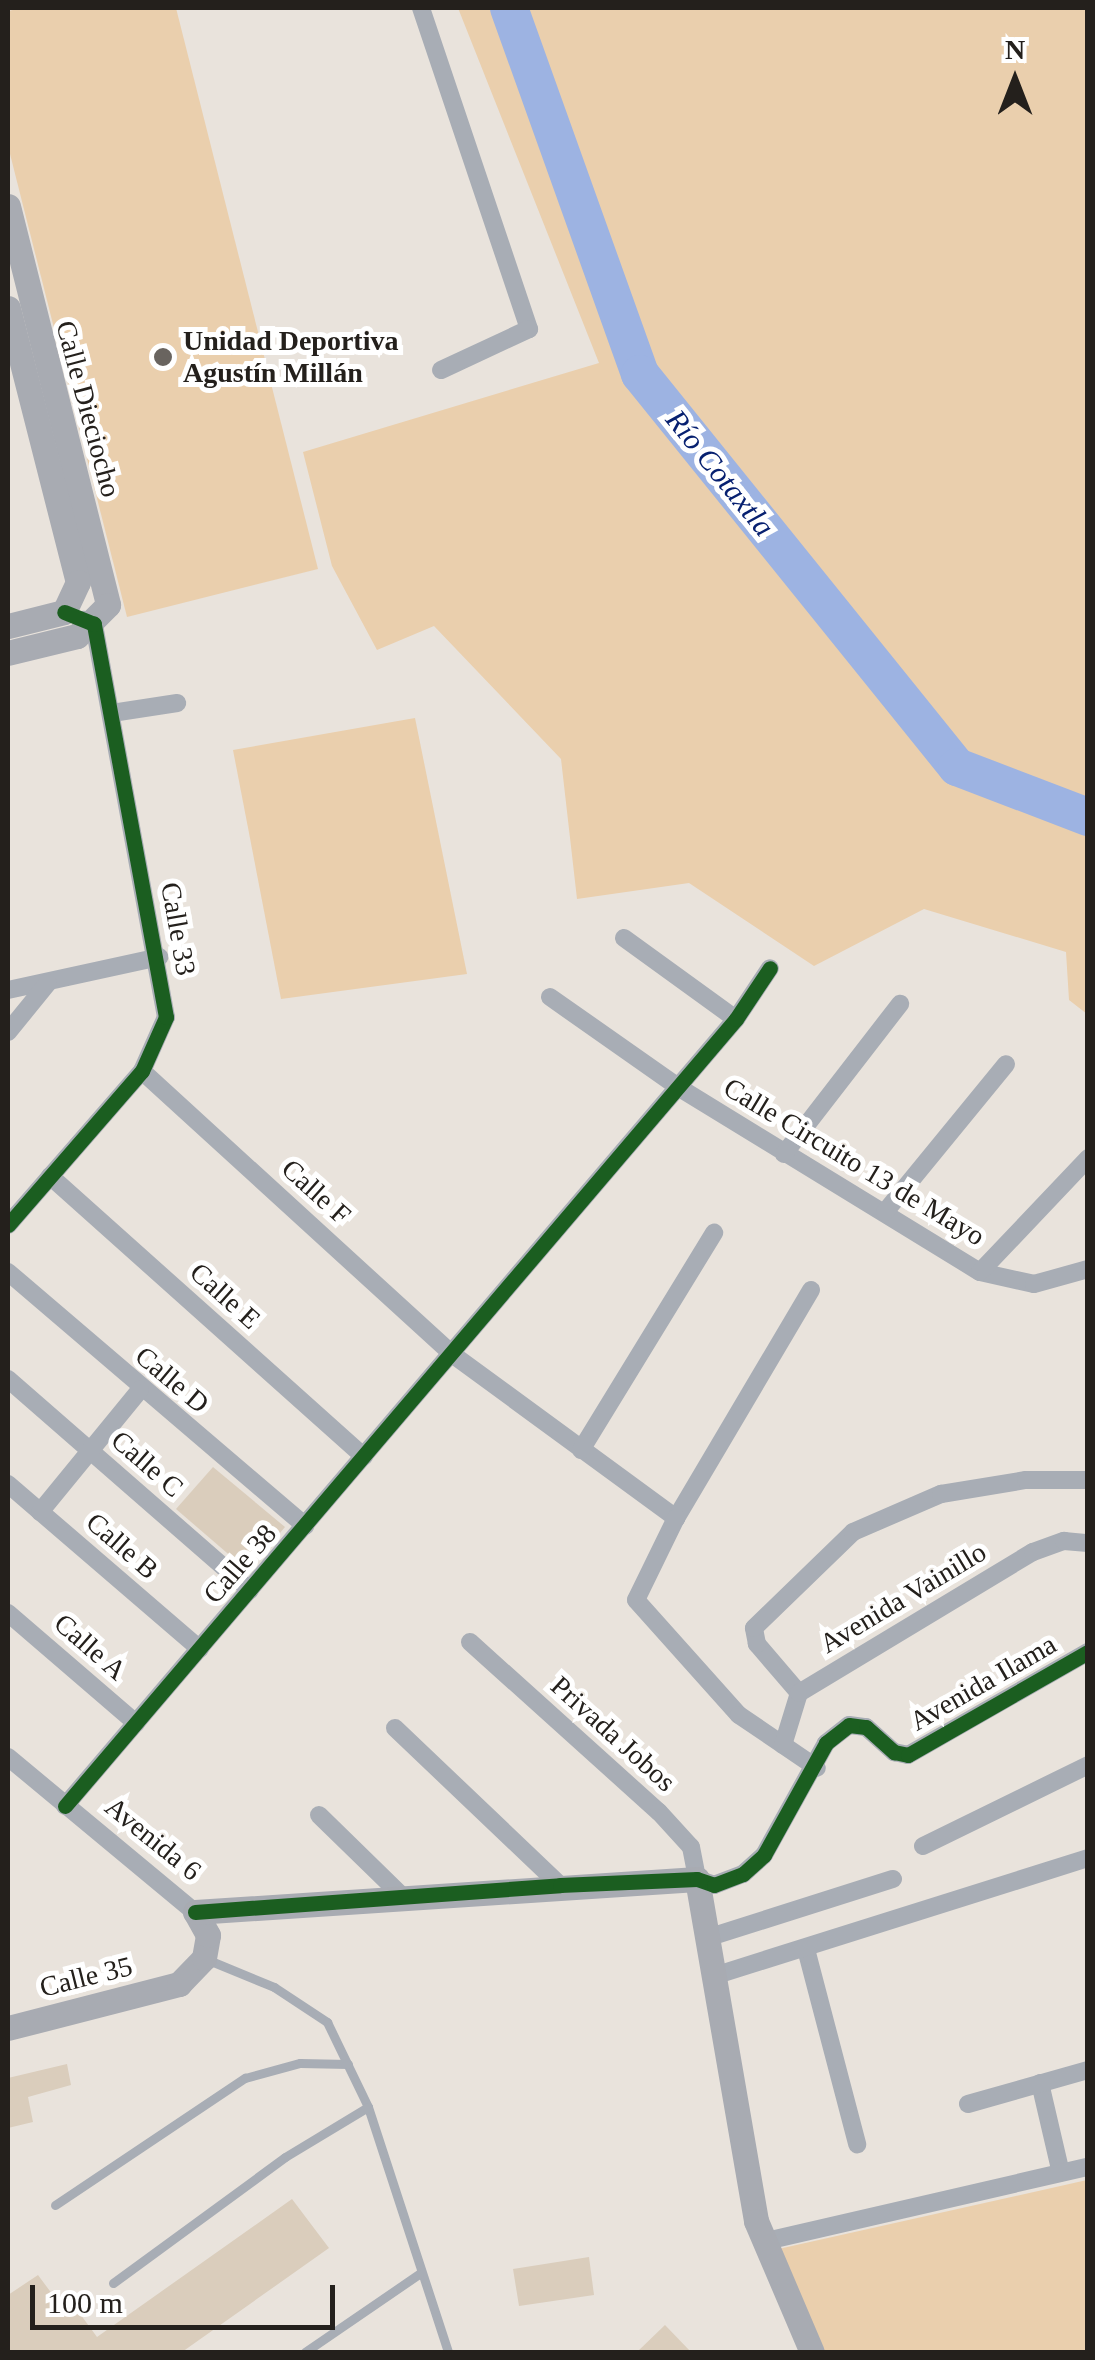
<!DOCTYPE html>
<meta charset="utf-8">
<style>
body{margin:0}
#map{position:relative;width:1095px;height:2360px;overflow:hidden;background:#e9e3dc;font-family:Georgia,serif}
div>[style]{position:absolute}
.green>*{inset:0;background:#eacfad}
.river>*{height:38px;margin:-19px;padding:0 19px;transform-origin:19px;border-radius:19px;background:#9db3e2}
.building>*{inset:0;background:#dacdbc}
.lane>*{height:9px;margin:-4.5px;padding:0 4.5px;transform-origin:4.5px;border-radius:4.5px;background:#a8adb5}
.street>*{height:18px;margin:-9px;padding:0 9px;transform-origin:9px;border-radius:9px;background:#a8adb5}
.secondary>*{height:25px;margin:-12.5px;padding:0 12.5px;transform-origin:12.5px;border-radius:12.5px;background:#a8abb2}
.cycleway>*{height:15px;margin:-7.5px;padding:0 7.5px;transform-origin:7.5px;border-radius:7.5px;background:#1b5e20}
.dots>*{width:28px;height:28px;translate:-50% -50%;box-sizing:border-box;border:5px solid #fff;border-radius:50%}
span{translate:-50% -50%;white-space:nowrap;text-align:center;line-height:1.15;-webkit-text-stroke:10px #fff;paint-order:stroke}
.poi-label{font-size:28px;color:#24201c;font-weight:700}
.left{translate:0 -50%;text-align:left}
.street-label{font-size:28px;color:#24201c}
.water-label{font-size:30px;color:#072070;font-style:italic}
.frame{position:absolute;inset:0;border:10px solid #24201c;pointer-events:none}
.north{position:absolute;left:965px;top:30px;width:100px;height:100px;-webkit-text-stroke:8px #fff;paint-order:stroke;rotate:0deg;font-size:28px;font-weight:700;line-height:40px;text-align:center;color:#24201c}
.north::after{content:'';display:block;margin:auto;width:35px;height:45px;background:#24201c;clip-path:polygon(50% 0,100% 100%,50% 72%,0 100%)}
.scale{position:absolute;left:30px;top:2285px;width:305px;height:45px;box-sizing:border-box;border:5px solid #24201c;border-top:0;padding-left:12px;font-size:30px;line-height:35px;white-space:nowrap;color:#24201c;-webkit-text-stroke:8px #fff;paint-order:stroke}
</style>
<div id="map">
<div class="green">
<i style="clip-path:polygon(22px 8px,176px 8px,318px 569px,127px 617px,8px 146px,8px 11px)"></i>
<i style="clip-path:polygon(458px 8px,1087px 8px,1087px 1014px,1069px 1000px,1066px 952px,924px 909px,814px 966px,689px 883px,577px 899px,561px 759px,434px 626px,377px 650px,332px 566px,303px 452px,599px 363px)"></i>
<i style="clip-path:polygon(415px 718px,467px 974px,281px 999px,233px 750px)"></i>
<i style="clip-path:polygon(1087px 2180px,1087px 2352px,811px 2352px,774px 2250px)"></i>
</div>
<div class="river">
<i style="left:509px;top:8px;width:389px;rotate:70.3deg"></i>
<i style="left:640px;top:374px;width:505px;rotate:51.11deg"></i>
<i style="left:957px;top:767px;width:140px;rotate:20.9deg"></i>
</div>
<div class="building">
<i style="clip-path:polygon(213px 1467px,285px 1527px,248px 1571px,176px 1509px)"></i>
<i style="clip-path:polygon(67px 2064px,71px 2085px,28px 2097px,33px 2122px,8px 2128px,8px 2078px)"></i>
<i style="clip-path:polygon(292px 2199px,329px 2248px,182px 2352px,8px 2352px,8px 2295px,38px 2275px,67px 2314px,75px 2307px,97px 2337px)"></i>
<i style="clip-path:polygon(589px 2257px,594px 2295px,519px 2306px,513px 2269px)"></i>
<i style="clip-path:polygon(665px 2325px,691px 2352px,637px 2352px)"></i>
</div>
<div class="lane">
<i style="left:206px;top:1959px;width:74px;rotate:22.4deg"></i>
<i style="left:274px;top:1987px;width:64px;rotate:33.4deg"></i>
<i style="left:327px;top:2022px;width:94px;rotate:64.2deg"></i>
<i style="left:368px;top:2107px;width:258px;rotate:71.9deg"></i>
<i style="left:55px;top:2205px;width:229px;rotate:-33.8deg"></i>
<i style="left:245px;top:2078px;width:57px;rotate:-15.3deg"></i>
<i style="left:300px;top:2063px;width:48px;rotate:1.2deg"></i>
<i style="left:113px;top:2283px;width:213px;rotate:-36.2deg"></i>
<i style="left:285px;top:2157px;width:97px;rotate:-31.1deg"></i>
<i style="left:305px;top:2352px;width:138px;rotate:-34.4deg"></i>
</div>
<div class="street">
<i style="left:421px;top:8px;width:339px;rotate:71.4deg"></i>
<i style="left:529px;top:329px;width:97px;rotate:155deg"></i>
<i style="left:112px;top:713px;width:66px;rotate:-8.7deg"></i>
<i style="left:624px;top:938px;width:138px;rotate:35.9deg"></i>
<i style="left:8px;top:990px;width:155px;rotate:-12.3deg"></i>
<i style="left:550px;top:997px;width:156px;rotate:35.1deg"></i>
<i style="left:678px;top:1087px;width:354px;rotate:31.5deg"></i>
<i style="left:980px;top:1272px;width:55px;rotate:12.5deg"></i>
<i style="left:1034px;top:1284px;width:56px;rotate:-15.5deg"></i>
<i style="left:8px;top:1032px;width:63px;rotate:-50.8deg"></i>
<i style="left:142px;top:1071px;width:420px;rotate:42.4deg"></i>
<i style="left:452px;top:1354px;width:278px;rotate:36.2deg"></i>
<i style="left:784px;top:1154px;width:190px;rotate:-52.3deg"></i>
<i style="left:50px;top:1176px;width:421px;rotate:41.8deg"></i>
<i style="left:885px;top:1212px;width:191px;rotate:-50.7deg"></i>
<i style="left:8px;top:1225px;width:204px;rotate:-49deg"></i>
<i style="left:142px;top:1071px;width:59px;rotate:-66deg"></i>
<i style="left:166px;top:1017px;width:400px;rotate:-100.4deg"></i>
<i style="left:94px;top:624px;width:11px;rotate:-158deg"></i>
<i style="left:8px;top:1272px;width:391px;rotate:40.5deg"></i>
<i style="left:980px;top:1272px;width:157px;rotate:-46.5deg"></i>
<i style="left:811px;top:1290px;width:265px;rotate:120.6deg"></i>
<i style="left:676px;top:1518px;width:91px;rotate:116deg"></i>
<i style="left:636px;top:1600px;width:154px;rotate:48.2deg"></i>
<i style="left:739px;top:1715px;width:94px;rotate:34.2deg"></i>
<i style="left:8px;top:1379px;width:321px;rotate:41.1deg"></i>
<i style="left:581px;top:1450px;width:255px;rotate:-58.5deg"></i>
<i style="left:8px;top:1484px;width:253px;rotate:40.7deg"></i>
<i style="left:40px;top:1512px;width:158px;rotate:-50.7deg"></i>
<i style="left:8px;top:1613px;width:169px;rotate:40.7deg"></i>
<i style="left:470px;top:1642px;width:254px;rotate:42deg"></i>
<i style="left:659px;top:1812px;width:47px;rotate:47.6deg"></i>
<i style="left:691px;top:1847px;width:33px;rotate:79deg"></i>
<i style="left:697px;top:1879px;width:18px;rotate:19deg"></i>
<i style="left:714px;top:1885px;width:31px;rotate:-21deg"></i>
<i style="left:743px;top:1874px;width:28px;rotate:-42deg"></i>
<i style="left:764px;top:1855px;width:128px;rotate:-61deg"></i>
<i style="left:826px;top:1743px;width:29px;rotate:-38deg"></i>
<i style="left:849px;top:1725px;width:17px;rotate:7deg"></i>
<i style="left:866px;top:1727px;width:38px;rotate:42deg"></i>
<i style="left:894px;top:1752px;width:14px;rotate:12deg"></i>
<i style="left:908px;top:1755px;width:207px;rotate:-29.8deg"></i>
<i style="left:799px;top:1693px;width:65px;rotate:-130.6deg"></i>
<i style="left:757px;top:1644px;width:16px;rotate:-101deg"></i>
<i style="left:754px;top:1628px;width:138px;rotate:-44.1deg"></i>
<i style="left:853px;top:1532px;width:96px;rotate:-23.4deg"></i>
<i style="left:941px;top:1494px;width:86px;rotate:-9.4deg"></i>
<i style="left:1026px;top:1480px;width:62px"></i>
<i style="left:395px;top:1728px;width:228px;rotate:43.6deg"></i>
<i style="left:783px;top:1745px;width:54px;rotate:-72.9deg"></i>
<i style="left:799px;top:1693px;width:273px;rotate:-31.1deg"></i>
<i style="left:1033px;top:1552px;width:33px;rotate:-20deg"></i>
<i style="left:1064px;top:1541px;width:24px;rotate:5deg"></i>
<i style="left:8px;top:1757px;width:243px;rotate:39.7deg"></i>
<i style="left:65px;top:1806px;width:1034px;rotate:-49.55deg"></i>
<i style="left:736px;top:1019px;width:61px;rotate:-56.3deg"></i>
<i style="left:319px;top:1815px;width:113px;rotate:44.3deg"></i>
<i style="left:923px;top:1846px;width:184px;rotate:-26.1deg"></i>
<i style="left:710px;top:1937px;width:192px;rotate:-17.6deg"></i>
<i style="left:806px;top:1949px;width:202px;rotate:75.3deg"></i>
<i style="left:717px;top:1975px;width:389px;rotate:-17.5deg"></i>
<i style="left:1040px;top:2083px;width:92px;rotate:76.9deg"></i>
<i style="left:968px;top:2104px;width:125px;rotate:-15.8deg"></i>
<i style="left:762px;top:2242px;width:335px;rotate:-13deg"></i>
</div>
<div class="secondary">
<i style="left:8px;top:206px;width:411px;rotate:75.9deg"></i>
<i style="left:108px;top:605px;width:44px;rotate:135deg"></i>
<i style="left:77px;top:636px;width:71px;rotate:166.2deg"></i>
<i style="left:8px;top:308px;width:283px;rotate:75.7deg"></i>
<i style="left:78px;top:582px;width:33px;rotate:115deg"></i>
<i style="left:64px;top:612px;width:58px;rotate:166deg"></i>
<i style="left:8px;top:2028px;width:177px;rotate:-14.4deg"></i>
<i style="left:179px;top:1984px;width:36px;rotate:-46deg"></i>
<i style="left:204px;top:1958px;width:23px;rotate:-80deg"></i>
<i style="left:208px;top:1935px;width:26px;rotate:-119deg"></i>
<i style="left:195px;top:1912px;width:503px;rotate:-3.76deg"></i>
<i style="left:697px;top:1879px;width:347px;rotate:80.2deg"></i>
<i style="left:756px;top:2221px;width:142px;rotate:66.9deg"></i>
</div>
<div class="cycleway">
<i style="left:8px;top:1225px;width:204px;rotate:-49deg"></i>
<i style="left:142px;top:1071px;width:59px;rotate:-66deg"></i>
<i style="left:166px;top:1017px;width:400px;rotate:-100.4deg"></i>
<i style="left:94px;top:624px;width:32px;rotate:-158deg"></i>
<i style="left:65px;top:1806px;width:1034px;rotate:-49.55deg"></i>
<i style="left:736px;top:1019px;width:61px;rotate:-56.3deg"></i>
<i style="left:195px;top:1912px;width:366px;rotate:-4.2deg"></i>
<i style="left:560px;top:1885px;width:137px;rotate:-2.5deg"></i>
<i style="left:697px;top:1879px;width:18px;rotate:19deg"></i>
<i style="left:714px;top:1885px;width:31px;rotate:-21deg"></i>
<i style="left:743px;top:1874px;width:28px;rotate:-42deg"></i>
<i style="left:764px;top:1855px;width:128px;rotate:-61deg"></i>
<i style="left:826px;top:1743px;width:29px;rotate:-38deg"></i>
<i style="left:849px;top:1725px;width:17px;rotate:7deg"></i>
<i style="left:866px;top:1727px;width:38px;rotate:42deg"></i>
<i style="left:894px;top:1752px;width:14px;rotate:12deg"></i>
<i style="left:908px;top:1755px;width:207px;rotate:-29.8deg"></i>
</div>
<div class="dots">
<i style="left:163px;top:357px;background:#69645f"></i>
</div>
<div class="poi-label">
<span class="left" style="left:183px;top:357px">Unidad Deportiva<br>Agustín Millán</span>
</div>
<div class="street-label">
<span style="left:88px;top:409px;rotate:75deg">Calle Dieciocho</span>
<span style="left:178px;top:929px;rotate:80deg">Calle 33</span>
<span style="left:854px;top:1162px;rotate:31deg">Calle Circuito 13 de Mayo</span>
<span style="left:316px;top:1192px;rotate:42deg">Calle F</span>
<span style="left:225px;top:1296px;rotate:42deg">Calle E</span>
<span style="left:172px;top:1380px;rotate:40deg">Calle D</span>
<span style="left:147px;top:1464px;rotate:41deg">Calle C</span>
<span style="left:122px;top:1546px;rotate:41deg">Calle B</span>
<span style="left:240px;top:1564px;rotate:-49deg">Calle 38</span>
<span style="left:903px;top:1598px;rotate:-31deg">Avenida Vainillo</span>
<span style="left:90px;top:1647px;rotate:41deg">Calle A</span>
<span style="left:983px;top:1683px;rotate:-30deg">Avenida Ilama</span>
<span style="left:613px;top:1734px;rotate:42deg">Privada Jobos</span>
<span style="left:153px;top:1839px;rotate:39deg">Avenida 6</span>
<span style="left:86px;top:1977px;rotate:-14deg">Calle 35</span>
</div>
<div class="water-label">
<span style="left:720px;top:473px;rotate:51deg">Río Cotaxtla</span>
</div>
<div class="frame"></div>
<div class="north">N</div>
<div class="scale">100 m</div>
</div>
